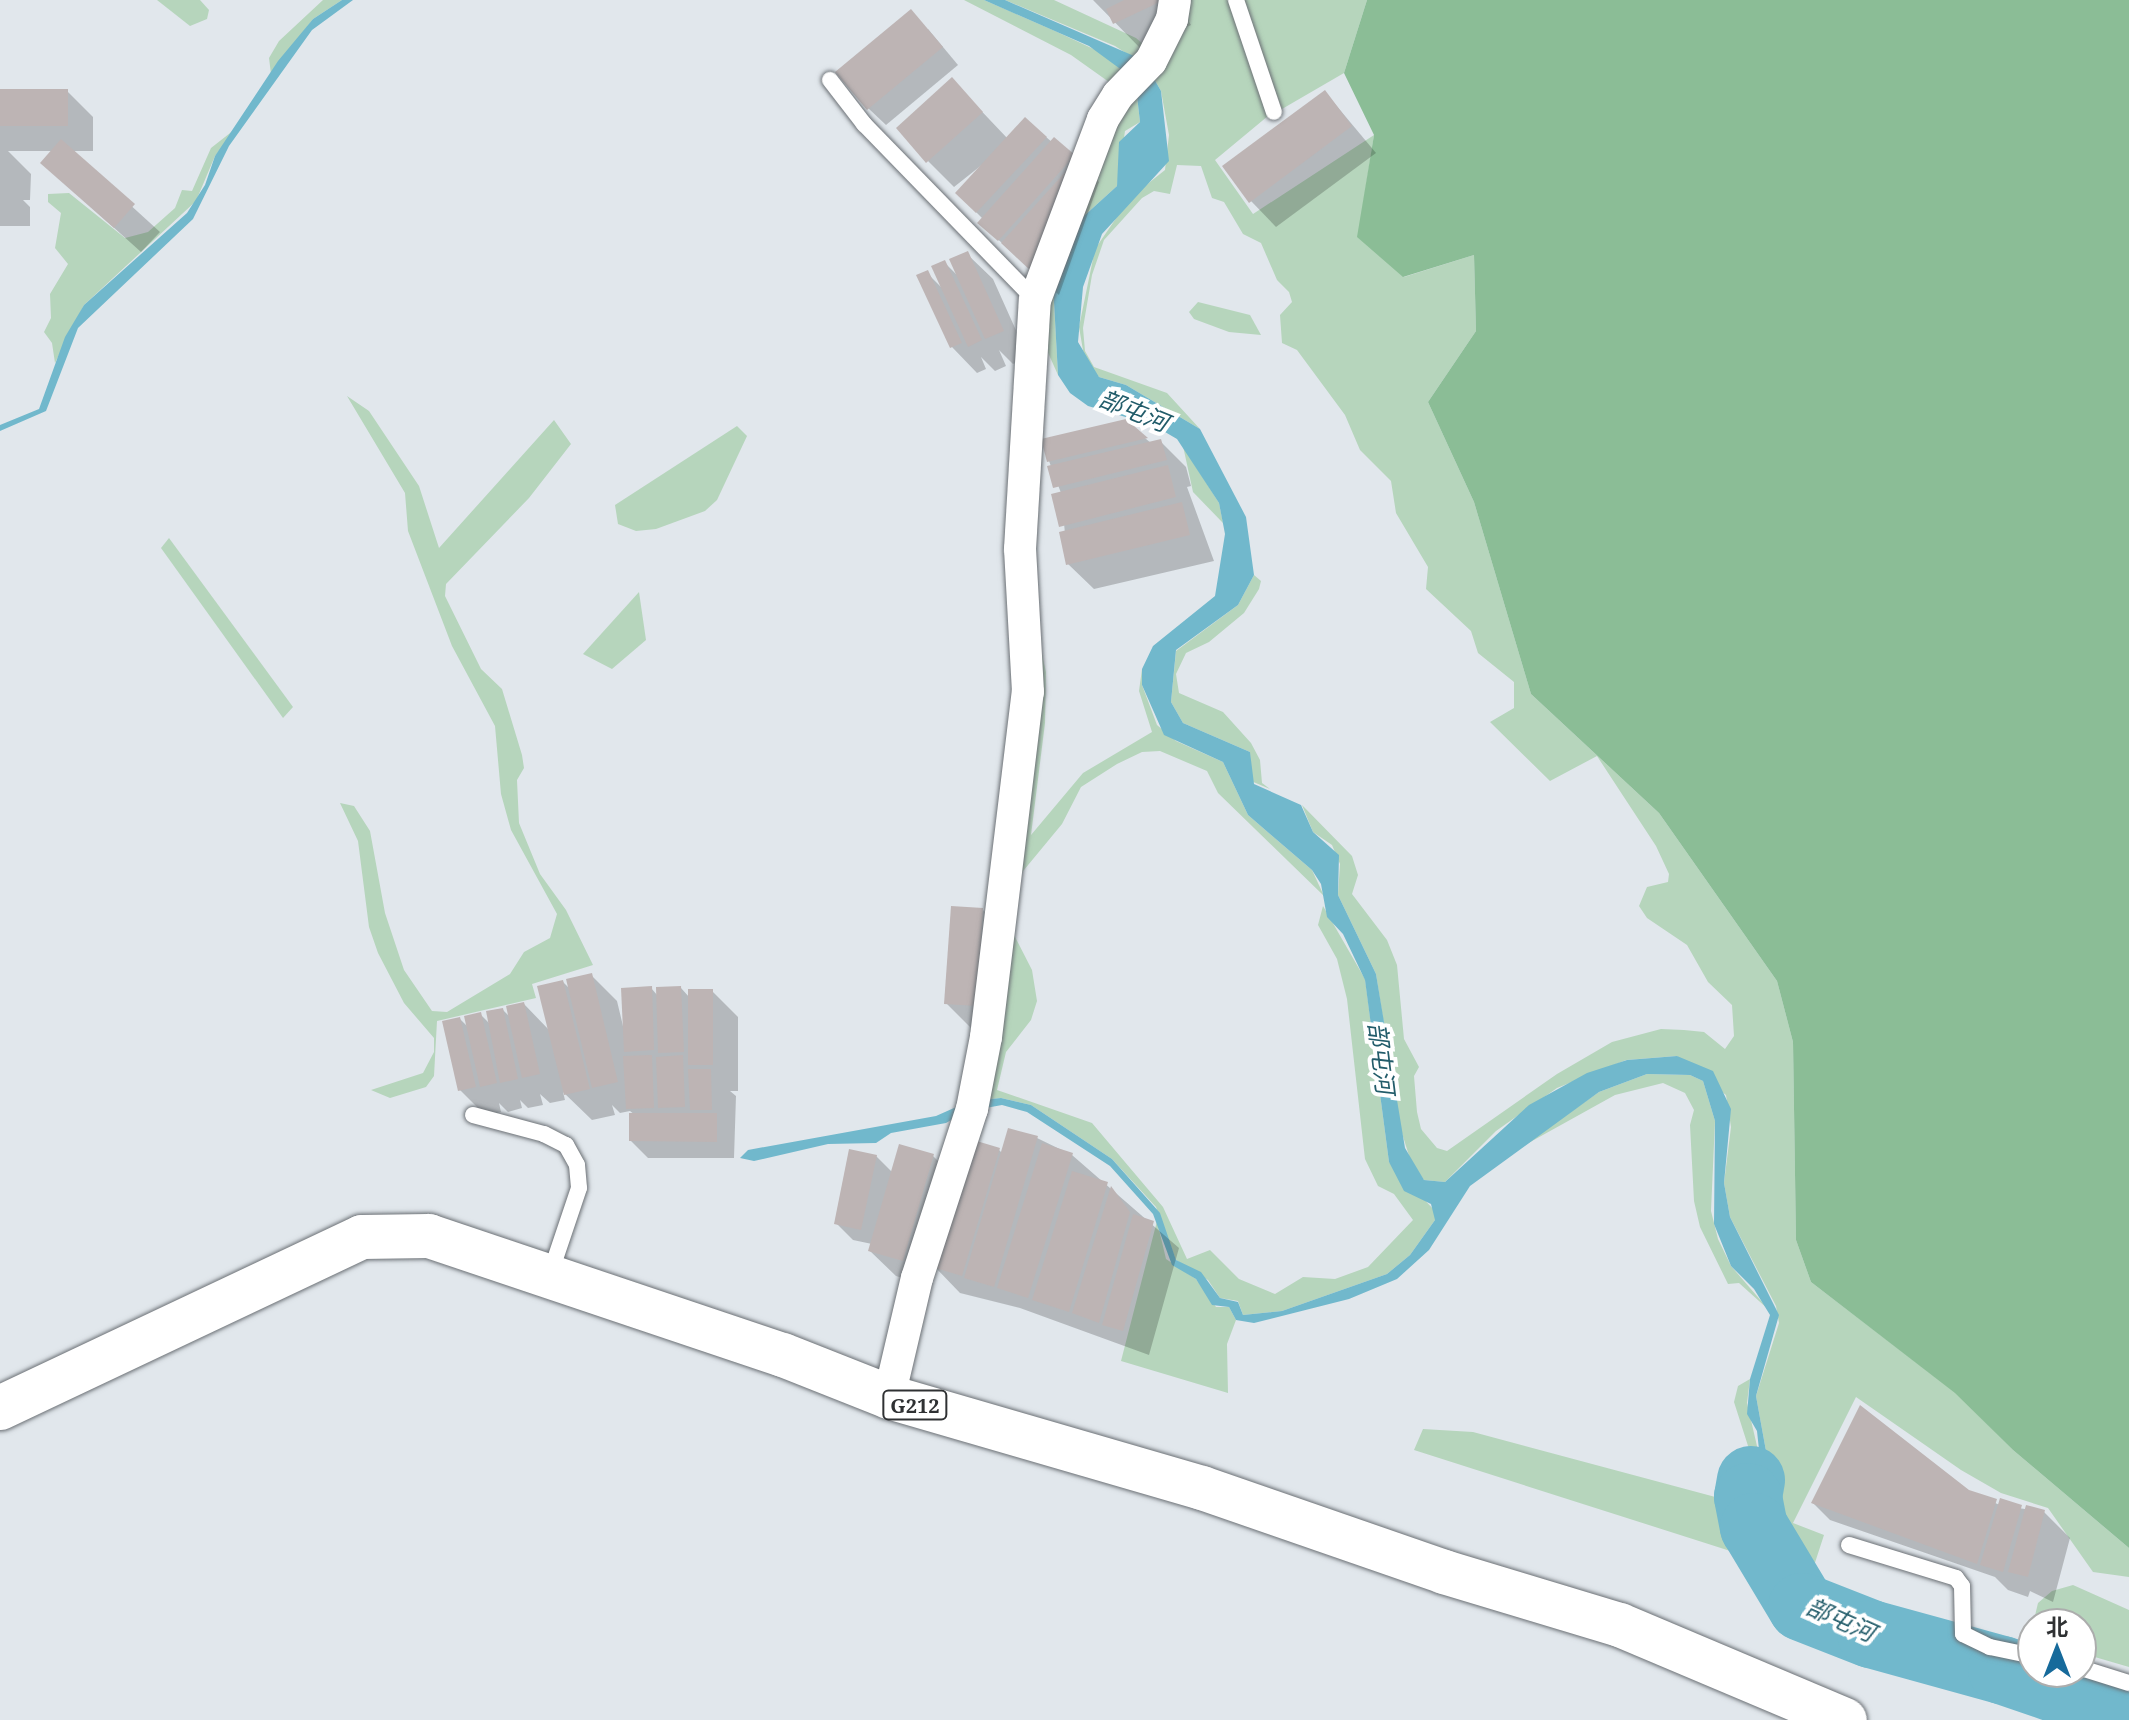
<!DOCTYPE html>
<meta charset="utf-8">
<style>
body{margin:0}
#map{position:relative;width:2129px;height:1720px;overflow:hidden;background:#e1e7ec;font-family:"Noto Serif","Noto Sans SC",serif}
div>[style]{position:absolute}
.green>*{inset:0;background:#b6d5bc}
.forest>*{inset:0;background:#8bbd96}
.water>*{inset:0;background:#71b8cc}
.shadow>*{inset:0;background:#0003}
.river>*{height:68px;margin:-34px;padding:0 34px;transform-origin:34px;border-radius:34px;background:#71b8cc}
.building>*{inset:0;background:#bdb4b4}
.roads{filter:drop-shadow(0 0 2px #6b7075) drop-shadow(0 0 2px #6b7075)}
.lane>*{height:16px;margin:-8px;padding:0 8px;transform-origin:8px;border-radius:8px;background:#fff}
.street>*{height:32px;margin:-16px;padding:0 16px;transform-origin:16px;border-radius:16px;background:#fff}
.highway>*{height:44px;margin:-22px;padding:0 22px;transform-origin:22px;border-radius:22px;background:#fff}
span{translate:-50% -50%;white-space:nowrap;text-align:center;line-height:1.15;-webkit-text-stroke:8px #fff;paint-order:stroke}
.shield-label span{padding:2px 6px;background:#fff;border:2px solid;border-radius:6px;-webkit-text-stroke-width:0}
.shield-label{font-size:20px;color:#2f3133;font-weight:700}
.water-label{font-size:24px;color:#225c6a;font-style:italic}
.north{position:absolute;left:2017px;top:1608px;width:80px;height:80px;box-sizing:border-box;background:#fff;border:2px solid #acadad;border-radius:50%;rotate:0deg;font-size:22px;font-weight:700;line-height:32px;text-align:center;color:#2f3133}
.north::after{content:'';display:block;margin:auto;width:28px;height:36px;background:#166a9b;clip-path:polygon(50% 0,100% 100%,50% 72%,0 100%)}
</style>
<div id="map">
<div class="green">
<i style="clip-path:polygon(157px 0,200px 0,209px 10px,207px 19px,190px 26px)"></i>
<i style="clip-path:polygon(323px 0,342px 0,313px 19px,271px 74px,269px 58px,279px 41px)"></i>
<i style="clip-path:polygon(964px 0,984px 0,1055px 31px,1100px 52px,1123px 71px,1109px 82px,1071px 55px)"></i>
<i style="clip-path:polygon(1005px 0,1054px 0,1136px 38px,1143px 44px,1138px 61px,1115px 46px)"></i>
<i style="clip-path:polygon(1179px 0,1232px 0,1268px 116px,1215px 160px,1253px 214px,1374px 135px,1358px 237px,1404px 277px,1474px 255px,1476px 331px,1428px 402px,1474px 502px,1531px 694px,1659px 813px,1777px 981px,1793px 1042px,1796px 1240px,1811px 1282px,1956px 1393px,2013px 1450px,2129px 1548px,2129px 1577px,2093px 1572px,2048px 1508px,2001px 1493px,1961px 1470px,1856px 1397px,1793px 1523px,1824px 1535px,1810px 1578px,1784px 1569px,1756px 1523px,1751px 1498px,1768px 1462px,1756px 1396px,1779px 1323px,1776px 1306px,1730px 1217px,1724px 1183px,1731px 1127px,1726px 1095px,1677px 1056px,1626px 1060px,1557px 1088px,1496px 1131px,1445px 1182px,1424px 1180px,1412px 1165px,1400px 1127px,1376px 974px,1338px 895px,1340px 864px,1332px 845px,1313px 832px,1302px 805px,1352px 856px,1358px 875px,1352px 894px,1387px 940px,1397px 965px,1404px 1039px,1419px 1067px,1414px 1076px,1417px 1112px,1421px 1129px,1437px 1148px,1447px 1151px,1557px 1074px,1612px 1042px,1661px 1029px,1684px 1030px,1704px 1032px,1725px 1049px,1734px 1036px,1732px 1005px,1708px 982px,1687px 945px,1647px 918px,1639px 906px,1647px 887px,1668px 882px,1669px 874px,1656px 846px,1597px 756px,1550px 781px,1490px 722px,1514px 708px,1514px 682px,1478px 653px,1471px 631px,1426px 589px,1428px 567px,1396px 513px,1391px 481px,1360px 450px,1345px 415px,1297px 350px,1282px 343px,1280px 315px,1292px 302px,1289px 292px,1277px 280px,1261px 243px,1243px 234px,1224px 202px,1212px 198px,1201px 166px,1177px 165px,1170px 194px,1154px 191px,1142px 198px,1104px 240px,1092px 275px,1083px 328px,1085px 351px,1094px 367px,1167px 393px,1200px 429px,1126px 385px,1099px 377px,1085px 362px,1079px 327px,1095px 249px,1130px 198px,1165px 170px,1169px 135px,1161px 91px,1149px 70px)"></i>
<i style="clip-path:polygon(1240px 0,1367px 0,1344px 73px,1282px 109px)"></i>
<i style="clip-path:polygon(1137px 96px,1140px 122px,1125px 131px,1117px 186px,1073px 226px,1053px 284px,1058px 375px,1041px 337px,1040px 318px,1100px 145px)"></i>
<i style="clip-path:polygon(239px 126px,215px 156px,196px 201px,84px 305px,55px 363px,52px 343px,44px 332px,51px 318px,50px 294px,68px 264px,55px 248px,61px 213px,48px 202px,48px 194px,69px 193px,125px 238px,148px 232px,175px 208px,182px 190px,192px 191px,211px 148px)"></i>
<i style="clip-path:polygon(1198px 302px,1250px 315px,1261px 335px,1229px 332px,1194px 319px,1189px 312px)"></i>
<i style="clip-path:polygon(347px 396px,369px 411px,419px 486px,439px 548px,554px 420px,571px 444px,529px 498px,446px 584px,445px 596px,481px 669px,502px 689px,522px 755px,524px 768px,517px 780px,519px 823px,540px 874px,566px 910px,593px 965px,532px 984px,536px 998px,437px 1021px,434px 1076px,426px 1087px,390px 1098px,371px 1090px,423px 1073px,434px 1052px,434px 1038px,404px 1003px,378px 953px,369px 927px,358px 841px,340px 803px,354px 806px,370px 831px,385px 913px,404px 970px,432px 1011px,447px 1012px,510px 974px,524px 952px,550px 938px,557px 914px,511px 830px,501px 794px,495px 726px,452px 646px,408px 531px,405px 493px)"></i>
<i style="clip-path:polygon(737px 426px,747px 436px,717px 500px,705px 511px,656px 529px,636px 531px,618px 524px,615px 505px)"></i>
<i style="clip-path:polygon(1183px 446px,1219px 503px,1223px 523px,1193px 492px)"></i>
<i style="clip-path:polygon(169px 538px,293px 707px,283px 718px,161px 548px)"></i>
<i style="clip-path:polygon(1254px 575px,1261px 581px,1259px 589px,1244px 613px,1209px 642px,1186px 653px,1176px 674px,1179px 693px,1223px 712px,1251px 743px,1260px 760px,1262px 783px,1270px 789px,1251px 781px,1250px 752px,1183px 723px,1171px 702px,1176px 651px,1238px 605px)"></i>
<i style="clip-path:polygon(639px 592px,646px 640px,612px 669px,583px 654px)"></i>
<i style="clip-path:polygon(1039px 641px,1046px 672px,1045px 723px,1031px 835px,1083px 773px,1152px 732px,1139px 691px,1142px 669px,1142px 685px,1157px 725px,1176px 741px,1223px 762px,1248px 815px,1312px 870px,1324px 896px,1218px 793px,1207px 771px,1160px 751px,1142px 752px,1117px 764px,1081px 787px,1062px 824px,1019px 876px,1013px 933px,1032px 970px,1037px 1001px,1031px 1020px,1006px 1052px,997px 1090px,1092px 1123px,1163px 1207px,1187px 1259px,1210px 1250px,1239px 1279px,1275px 1294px,1303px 1277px,1335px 1279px,1368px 1267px,1413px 1220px,1394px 1194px,1378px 1186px,1365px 1159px,1347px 999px,1337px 959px,1318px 925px,1323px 906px,1365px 979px,1389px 1162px,1435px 1211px,1435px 1220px,1410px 1255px,1387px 1274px,1282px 1311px,1243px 1315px,1238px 1301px,1220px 1298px,1208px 1280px,1176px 1260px,1156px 1207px,1112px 1159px,1031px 1105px,1001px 1098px,982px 1100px)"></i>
<i style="clip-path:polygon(1647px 1074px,1690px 1075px,1703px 1081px,1715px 1121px,1711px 1211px,1718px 1239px,1731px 1266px,1769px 1310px,1739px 1283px,1728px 1284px,1700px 1227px,1694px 1201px,1690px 1125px,1694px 1110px,1685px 1093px,1663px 1083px,1615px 1095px,1516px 1150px,1599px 1092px)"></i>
<i style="clip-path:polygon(1157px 1221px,1166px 1259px,1196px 1279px,1216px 1307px,1229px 1307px,1236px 1320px,1227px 1344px,1228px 1393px,1121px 1361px)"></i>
<i style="clip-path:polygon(1750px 1379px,1747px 1403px,1760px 1459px,1742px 1504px,1752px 1538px,1771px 1564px,1414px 1450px,1423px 1429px,1473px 1432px,1734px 1502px,1749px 1449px,1734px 1402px,1738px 1386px)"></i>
<i style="clip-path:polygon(2073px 1585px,2129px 1610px,2129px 1667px,2081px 1653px,2081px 1624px,2033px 1624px,2038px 1603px,2052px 1591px)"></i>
</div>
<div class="forest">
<i style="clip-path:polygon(1367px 0,2129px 0,2129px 1548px,2013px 1450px,1955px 1393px,1811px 1282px,1796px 1240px,1793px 1042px,1777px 981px,1659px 813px,1531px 694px,1474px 502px,1428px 402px,1476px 331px,1474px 255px,1403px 277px,1357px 237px,1374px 135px,1344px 73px)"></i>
</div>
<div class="water">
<i style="clip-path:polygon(342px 0,353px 0,312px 30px,229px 146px,193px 219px,78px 328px,46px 411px,0 431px,0 425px,39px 409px,65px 337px,84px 305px,187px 213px,205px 185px,215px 156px,278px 61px,313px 19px)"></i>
<i style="clip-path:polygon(984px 0,1005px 0,1134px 56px,1123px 71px,1089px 46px)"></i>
<i style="clip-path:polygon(1149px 70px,1161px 91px,1169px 161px,1102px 234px,1083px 287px,1078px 342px,1099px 377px,1126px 385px,1200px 429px,1246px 517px,1254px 575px,1238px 605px,1176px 650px,1171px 702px,1183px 723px,1250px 752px,1254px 784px,1301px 805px,1313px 832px,1339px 855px,1338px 895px,1376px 974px,1405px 1148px,1424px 1180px,1445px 1182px,1529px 1105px,1587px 1073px,1627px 1060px,1677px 1056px,1713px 1071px,1731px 1109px,1724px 1183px,1730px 1217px,1779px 1315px,1756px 1396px,1768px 1462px,1751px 1498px,1756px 1523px,1784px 1569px,1771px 1564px,1743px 1513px,1745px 1487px,1760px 1459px,1757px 1431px,1747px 1414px,1750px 1379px,1770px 1315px,1754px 1289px,1731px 1266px,1714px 1224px,1715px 1121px,1703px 1081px,1690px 1075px,1647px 1074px,1599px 1092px,1470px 1186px,1429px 1250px,1397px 1279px,1349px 1299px,1254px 1323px,1236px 1320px,1229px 1307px,1212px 1305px,1196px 1279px,1172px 1265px,1153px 1214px,1110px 1166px,1027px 1112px,1002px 1105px,980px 1109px,982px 1100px,1001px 1098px,1031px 1105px,1112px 1159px,1160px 1213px,1176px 1260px,1201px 1272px,1220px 1298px,1238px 1302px,1243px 1315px,1282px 1311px,1387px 1274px,1410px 1255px,1435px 1220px,1431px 1204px,1404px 1191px,1389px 1162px,1365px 980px,1343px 934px,1327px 917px,1321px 884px,1312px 870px,1248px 815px,1223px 762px,1164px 735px,1142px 685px,1142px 669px,1153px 646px,1215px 596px,1225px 534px,1219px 503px,1177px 439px,1153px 425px,1088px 406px,1070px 393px,1058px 375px,1053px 284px,1073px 226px,1117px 186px,1119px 142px,1140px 122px,1137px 96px)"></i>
<i style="clip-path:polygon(963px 1104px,960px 1115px,946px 1123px,891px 1133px,876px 1143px,828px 1144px,754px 1161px,740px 1158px,748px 1150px,936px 1116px)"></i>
</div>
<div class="shadow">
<i style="clip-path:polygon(1093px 0,1192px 0,1180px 7px,1191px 25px,1141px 49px)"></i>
<i style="clip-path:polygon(928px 29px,958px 65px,886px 125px,868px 108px)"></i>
<i style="clip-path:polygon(952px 80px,1008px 139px,1026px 120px,1099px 182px,1059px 295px,980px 223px,983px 219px,957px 193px,988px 160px,954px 187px,928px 161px)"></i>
<i style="clip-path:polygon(0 91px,67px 91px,93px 117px,93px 151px,71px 151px,160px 232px,141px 252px,42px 163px,53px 151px,8px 151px,31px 174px,30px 200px,23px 200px,30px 207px,30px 226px,0 226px)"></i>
<i style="clip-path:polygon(1325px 92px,1376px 153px,1276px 227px,1251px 201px)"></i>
<i style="clip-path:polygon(967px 254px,993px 279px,1028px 357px,1013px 364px,999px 350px,1006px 366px,995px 371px,981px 357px,986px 369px,977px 373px,952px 347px,927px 273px,943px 289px,944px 262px,959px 277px)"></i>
<i style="clip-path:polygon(1125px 422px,1151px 443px,1160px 441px,1186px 467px,1191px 486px,1187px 487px,1214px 561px,1094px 589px,1068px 564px,1061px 493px,1049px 461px)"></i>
<i style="clip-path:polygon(983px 910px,1008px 936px,972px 1029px,946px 1003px)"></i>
<i style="clip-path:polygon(591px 975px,617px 1001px,623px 1026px,651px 988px,658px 996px,681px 988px,690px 998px,712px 991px,738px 1017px,738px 1091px,730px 1091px,736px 1096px,734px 1158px,648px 1158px,631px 1141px,635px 1115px,630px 1111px,620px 1113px,612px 1105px,615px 1115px,592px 1120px,563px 1092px,565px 1100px,550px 1103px,540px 1094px,543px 1105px,528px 1108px,520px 1100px,522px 1108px,508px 1112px,499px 1103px,501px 1112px,486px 1116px,460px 1090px,460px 1019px,469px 1028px,480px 1014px,490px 1024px,503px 1010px,510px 1017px,524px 1004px,550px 1031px,563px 982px,571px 990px)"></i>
<i style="clip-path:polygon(1037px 1138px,1072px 1155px,1179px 1248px,1149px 1355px,1020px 1308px,960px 1293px,934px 1266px,928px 1286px,896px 1276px,870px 1251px,872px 1244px,853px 1240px,836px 1223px,876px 1156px,892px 1172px,933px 1156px,959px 1182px,998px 1149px,1002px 1153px)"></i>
<i style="clip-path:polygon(1968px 1492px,2000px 1505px,2044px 1512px,2070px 1538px,2053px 1602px,2030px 1591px,2028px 1597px,2008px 1590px,1995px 1577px,1830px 1520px,1813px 1503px)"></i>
</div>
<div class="river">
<i style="left:1751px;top:1480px;width:17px;rotate:100deg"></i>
<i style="left:1748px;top:1497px;width:31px;rotate:79deg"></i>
<i style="left:1754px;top:1527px;width:93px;rotate:59deg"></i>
<i style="left:1802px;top:1607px;width:74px;rotate:21.4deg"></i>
<i style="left:1871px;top:1634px;width:136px;rotate:15.4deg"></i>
<i style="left:2002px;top:1670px;width:134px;rotate:19.1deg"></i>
</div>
<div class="building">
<i style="clip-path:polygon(1124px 0,1164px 0,1113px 24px,1106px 9px)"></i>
<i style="clip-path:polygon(911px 9px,943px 47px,867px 110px,835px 72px)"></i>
<i style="clip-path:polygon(952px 77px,983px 112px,926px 163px,896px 128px)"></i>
<i style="clip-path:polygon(0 89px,68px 89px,68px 126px,0 126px)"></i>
<i style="clip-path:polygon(1325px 90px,1352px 126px,1249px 203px,1222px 166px)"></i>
<i style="clip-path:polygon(1025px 117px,1047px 137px,976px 213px,955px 193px)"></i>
<i style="clip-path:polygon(1054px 137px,1075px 155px,998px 241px,977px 223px)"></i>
<i style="clip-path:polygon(61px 139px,135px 204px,114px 228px,40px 163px)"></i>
<i style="clip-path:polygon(1076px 160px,1032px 272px,1001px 243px)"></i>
<i style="clip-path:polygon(968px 251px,1004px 331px,985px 339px,949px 259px)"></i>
<i style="clip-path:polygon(945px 260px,982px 340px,968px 347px,931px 266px)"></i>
<i style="clip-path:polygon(928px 270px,962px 343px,950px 348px,916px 275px)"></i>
<i style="clip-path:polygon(1126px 419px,1148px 438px,1047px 462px,1041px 439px)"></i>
<i style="clip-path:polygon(1161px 439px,1167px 460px,1053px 488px,1047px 466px)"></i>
<i style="clip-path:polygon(1168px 465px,1176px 497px,1059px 527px,1051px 494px)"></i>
<i style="clip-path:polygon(1182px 502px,1190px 535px,1066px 565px,1059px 532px)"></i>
<i style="clip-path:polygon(951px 906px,983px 908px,977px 1006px,944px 1004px)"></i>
<i style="clip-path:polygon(592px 973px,618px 1082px,592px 1088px,566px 979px)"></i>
<i style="clip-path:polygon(563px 980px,590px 1089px,564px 1095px,537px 986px)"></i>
<i style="clip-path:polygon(652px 986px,654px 1050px,624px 1052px,621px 988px)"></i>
<i style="clip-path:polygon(681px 986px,684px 1052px,658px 1053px,656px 987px)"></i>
<i style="clip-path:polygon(688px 989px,713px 989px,713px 1065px,688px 1065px)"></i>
<i style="clip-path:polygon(524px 1002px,540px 1074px,522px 1078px,506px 1006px)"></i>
<i style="clip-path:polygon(503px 1008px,518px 1079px,500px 1083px,486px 1011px)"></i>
<i style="clip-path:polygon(481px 1012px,497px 1083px,480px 1087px,464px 1016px)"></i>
<i style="clip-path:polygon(460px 1017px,476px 1087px,458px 1091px,442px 1021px)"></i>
<i style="clip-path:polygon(652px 1055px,654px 1108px,626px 1109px,623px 1056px)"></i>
<i style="clip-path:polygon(683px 1055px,685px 1107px,658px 1108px,656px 1057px)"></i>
<i style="clip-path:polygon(688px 1069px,711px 1069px,712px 1110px,690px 1110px)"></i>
<i style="clip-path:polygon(629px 1113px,717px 1113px,717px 1142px,629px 1141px)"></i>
<i style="clip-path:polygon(1008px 1128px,1038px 1136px,994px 1287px,964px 1278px)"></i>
<i style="clip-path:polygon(970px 1139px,1000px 1148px,962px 1276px,932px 1267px)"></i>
<i style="clip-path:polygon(1042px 1143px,1073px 1153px,1028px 1298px,997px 1288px)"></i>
<i style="clip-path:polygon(899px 1144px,934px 1154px,903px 1261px,868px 1251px)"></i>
<i style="clip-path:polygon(849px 1149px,877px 1155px,861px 1230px,834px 1224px)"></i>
<i style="clip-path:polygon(1072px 1171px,1108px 1182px,1069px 1312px,1032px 1300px)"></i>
<i style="clip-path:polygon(1111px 1186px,1130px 1212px,1099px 1323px,1072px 1313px)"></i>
<i style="clip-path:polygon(1133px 1214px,1154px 1221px,1123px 1331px,1102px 1325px)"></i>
<i style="clip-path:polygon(1860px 1405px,1969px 1490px,1997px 1499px,1977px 1564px,1811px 1503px)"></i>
<i style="clip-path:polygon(2000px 1498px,2022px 1505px,2003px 1572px,1980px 1565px)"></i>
<i style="clip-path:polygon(2026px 1505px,2045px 1510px,2028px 1577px,2008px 1572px)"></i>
</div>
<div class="roads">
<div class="lane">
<i style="left:1236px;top:0;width:118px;rotate:71.3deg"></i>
<i style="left:830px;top:80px;width:56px;rotate:52.3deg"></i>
<i style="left:864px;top:124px;width:245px;rotate:45.8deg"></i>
<i style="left:473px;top:1115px;width:73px;rotate:15deg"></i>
<i style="left:544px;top:1134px;width:25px;rotate:27deg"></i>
<i style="left:566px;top:1145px;width:23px;rotate:61deg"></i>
<i style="left:577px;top:1165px;width:23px;rotate:85deg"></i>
<i style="left:579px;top:1188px;width:91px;rotate:108.6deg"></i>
<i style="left:1849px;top:1545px;width:112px;rotate:17.1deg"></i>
<i style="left:1956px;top:1578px;width:10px;rotate:53deg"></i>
<i style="left:1962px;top:1586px;width:48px;rotate:88.8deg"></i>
<i style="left:1963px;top:1634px;width:30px;rotate:26deg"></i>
<i style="left:1990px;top:1647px;width:44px;rotate:11.8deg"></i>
<i style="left:2081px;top:1668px;width:50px;rotate:17.4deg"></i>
</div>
<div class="street">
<i style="left:889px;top:1397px;width:122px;rotate:-76.8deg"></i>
<i style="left:917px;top:1278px;width:178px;rotate:-72deg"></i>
<i style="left:972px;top:1109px;width:73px;rotate:-79deg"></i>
<i style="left:986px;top:1037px;width:348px;rotate:-83.1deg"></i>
<i style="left:1028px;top:692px;width:143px;rotate:-93.2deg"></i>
<i style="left:1020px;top:549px;width:249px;rotate:-86.6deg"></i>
<i style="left:1035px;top:300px;width:193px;rotate:-69.4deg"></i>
<i style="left:1103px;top:119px;width:28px;rotate:-58deg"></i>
<i style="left:1118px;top:95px;width:47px;rotate:-45.9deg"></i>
<i style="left:1151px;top:61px;width:47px;rotate:-63.4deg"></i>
<i style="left:1172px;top:19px;width:19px;rotate:-81deg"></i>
</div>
<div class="highway">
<i style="left:0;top:1408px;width:400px;rotate:-25.3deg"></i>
<i style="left:362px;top:1237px;width:67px;rotate:-0.9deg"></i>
<i style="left:429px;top:1236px;width:373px;rotate:18.6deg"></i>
<i style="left:783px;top:1355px;width:114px;rotate:21.6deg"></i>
<i style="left:889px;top:1397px;width:326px;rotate:16.2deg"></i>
<i style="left:1202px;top:1488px;width:256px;rotate:19.1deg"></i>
<i style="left:1444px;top:1572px;width:184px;rotate:16.8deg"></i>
<i style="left:1620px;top:1625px;width:244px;rotate:22.9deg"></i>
</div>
</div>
<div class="shield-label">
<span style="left:915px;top:1405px">G212</span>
</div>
<div class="water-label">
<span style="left:1134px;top:410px;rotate:22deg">部屯河</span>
<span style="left:1382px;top:1058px;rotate:83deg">部屯河</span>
<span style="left:1841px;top:1619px;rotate:24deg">部屯河</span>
</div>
<div class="north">北</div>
</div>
